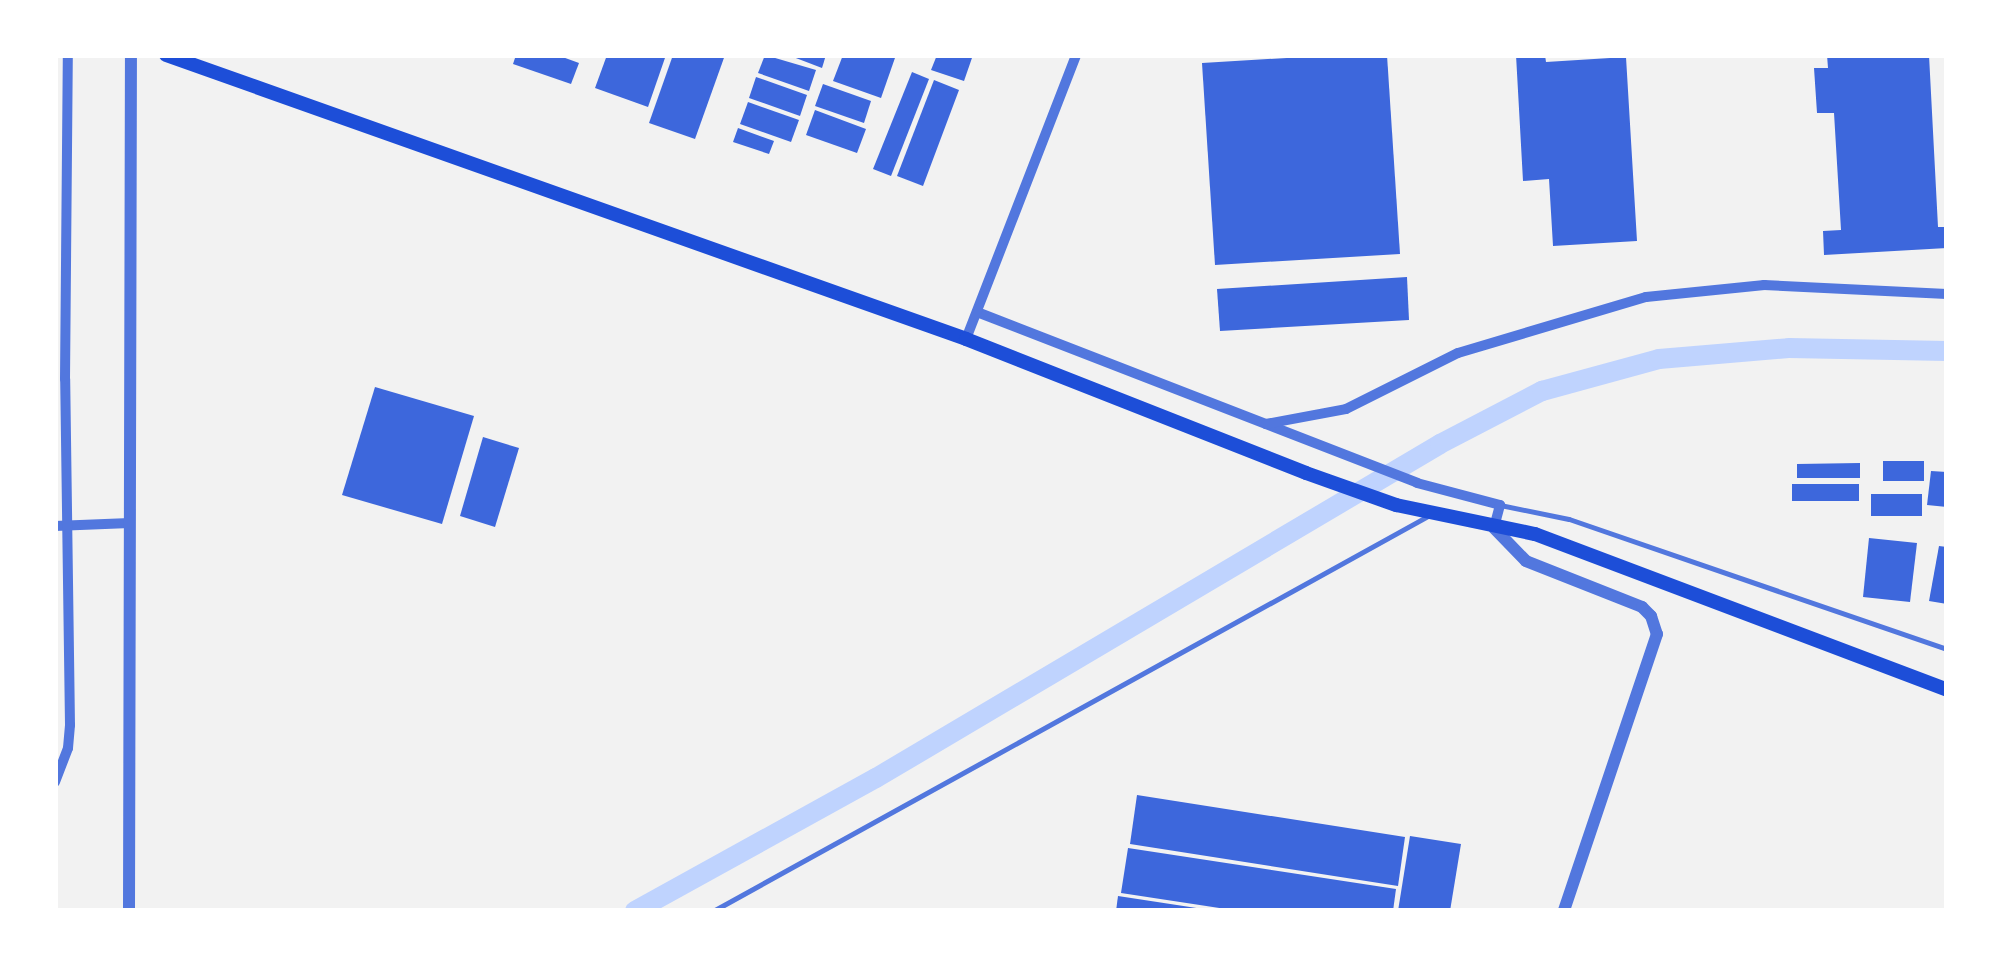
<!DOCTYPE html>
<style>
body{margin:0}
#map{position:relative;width:2002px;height:966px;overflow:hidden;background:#f2f2f2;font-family:"IBM Plex Serif",serif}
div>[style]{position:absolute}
.canal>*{height:20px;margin:-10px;padding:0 10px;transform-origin:10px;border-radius:10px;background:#bfd3fe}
.building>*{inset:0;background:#3d67dc}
.service>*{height:5px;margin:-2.5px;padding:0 2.5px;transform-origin:2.5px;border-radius:2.5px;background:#5277de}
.minor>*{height:10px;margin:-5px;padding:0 5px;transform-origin:5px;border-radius:5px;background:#5277de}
.tertiary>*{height:12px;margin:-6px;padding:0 6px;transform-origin:6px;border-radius:6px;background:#5277de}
.secondary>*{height:14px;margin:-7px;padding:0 7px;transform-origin:7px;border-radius:7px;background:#1d4ed8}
span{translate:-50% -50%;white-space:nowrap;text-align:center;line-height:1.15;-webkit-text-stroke:8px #fff;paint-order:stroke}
.frame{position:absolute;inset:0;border:58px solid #fff;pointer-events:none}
</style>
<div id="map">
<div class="canal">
<i style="left:635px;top:911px;width:275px;rotate:-28.9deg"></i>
<i style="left:876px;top:778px;width:655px;rotate:-30.63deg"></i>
<i style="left:1440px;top:444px;width:115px;rotate:-27.5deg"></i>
<i style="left:1542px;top:391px;width:121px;rotate:-15.3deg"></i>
<i style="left:1659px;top:359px;width:130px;rotate:-4.8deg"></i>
<i style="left:1789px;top:348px;width:158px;rotate:1.1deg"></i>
</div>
<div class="building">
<i style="clip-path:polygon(516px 55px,557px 55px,579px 63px,571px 84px,513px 64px)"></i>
<i style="clip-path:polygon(607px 55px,666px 55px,648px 107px,595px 88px)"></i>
<i style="clip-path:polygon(673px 55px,725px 55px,695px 139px,649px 123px)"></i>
<i style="clip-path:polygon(765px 55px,816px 70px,809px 91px,758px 73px)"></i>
<i style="clip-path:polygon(788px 55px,826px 55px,822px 68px)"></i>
<i style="clip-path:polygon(843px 55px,896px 55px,881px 98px,833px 81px)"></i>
<i style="clip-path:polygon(937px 55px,973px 55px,964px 81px,931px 70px)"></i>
<i style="clip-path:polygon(1337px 55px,1387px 55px,1400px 254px,1215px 265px,1202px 63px)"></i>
<i style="clip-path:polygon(1516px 55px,1545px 55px,1546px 62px,1626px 57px,1637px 241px,1553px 246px,1549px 179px,1523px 181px)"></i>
<i style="clip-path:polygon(1827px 55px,1929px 55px,1938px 227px,1947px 227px,1947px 248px,1824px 255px,1823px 231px,1841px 230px,1834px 113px,1817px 113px,1814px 68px,1828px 68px)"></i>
<i style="clip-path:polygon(912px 72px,929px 79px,891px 176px,873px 169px)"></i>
<i style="clip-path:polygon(756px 77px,807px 95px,800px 116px,749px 98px)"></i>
<i style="clip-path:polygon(934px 80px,959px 90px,923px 186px,897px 176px)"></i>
<i style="clip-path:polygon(823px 84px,871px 101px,864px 123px,815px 106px)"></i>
<i style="clip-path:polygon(748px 102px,799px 120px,791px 142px,740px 124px)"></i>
<i style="clip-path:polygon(815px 110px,866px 129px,857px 153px,806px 135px)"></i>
<i style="clip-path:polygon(738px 128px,774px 141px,769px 154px,733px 142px)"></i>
<i style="clip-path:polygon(1407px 277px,1409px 320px,1220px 331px,1217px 289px)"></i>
<i style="clip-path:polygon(375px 387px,474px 416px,442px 524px,342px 495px)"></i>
<i style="clip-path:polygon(483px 437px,519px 448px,495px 527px,460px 516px)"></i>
<i style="clip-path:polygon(1883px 461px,1924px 461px,1924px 481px,1883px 481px)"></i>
<i style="clip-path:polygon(1860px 463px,1860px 478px,1797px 478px,1797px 464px)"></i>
<i style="clip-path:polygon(1931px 471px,1947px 472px,1947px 507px,1927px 505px)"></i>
<i style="clip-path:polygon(1792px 484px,1859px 484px,1859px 501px,1792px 501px)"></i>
<i style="clip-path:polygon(1871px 494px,1922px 494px,1922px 516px,1871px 516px)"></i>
<i style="clip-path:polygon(1869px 538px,1917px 543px,1910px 602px,1863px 597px)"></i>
<i style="clip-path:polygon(1939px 546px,1947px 547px,1947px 604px,1929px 601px)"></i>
<i style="clip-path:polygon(1137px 795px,1405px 837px,1398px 886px,1130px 844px)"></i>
<i style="clip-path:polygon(1410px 836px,1461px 844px,1450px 911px,1398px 911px)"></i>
<i style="clip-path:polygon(1128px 848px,1396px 889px,1393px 911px,1239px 911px,1121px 893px)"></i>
<i style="clip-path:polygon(1118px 896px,1203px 909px,1203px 911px,1116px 911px)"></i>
</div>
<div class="service">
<i style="left:1500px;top:505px;width:70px;rotate:11.5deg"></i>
<i style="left:1569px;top:519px;width:400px;rotate:19deg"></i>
<i style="left:713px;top:911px;width:817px;rotate:-28.92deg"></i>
</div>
<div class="minor">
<i style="left:977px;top:312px;width:472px;rotate:21.2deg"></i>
<i style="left:1417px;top:483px;width:86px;rotate:14.8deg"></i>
<i style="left:1500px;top:505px;width:24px;rotate:105deg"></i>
<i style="left:966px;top:339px;width:305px;rotate:-68.8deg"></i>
<i style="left:1266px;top:424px;width:81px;rotate:-10.6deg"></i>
<i style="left:1346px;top:409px;width:125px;rotate:-26.6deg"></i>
<i style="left:1458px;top:353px;width:196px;rotate:-16.6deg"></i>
<i style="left:1646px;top:297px;width:119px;rotate:-5.8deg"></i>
<i style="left:1764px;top:285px;width:183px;rotate:2.8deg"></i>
<i style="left:55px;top:526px;width:75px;rotate:-2.3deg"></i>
<i style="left:55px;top:782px;width:36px;rotate:-69deg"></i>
<i style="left:68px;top:748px;width:23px;rotate:-85deg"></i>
<i style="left:70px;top:725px;width:346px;rotate:-90.8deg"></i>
<i style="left:65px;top:379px;width:324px;rotate:-89.5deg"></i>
</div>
<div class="tertiary">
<i style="left:1494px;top:528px;width:46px;rotate:45.9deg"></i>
<i style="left:1526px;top:561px;width:125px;rotate:21.6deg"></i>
<i style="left:1642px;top:607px;width:13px;rotate:45deg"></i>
<i style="left:1651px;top:616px;width:19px;rotate:72deg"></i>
<i style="left:1657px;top:634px;width:292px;rotate:108.6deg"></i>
<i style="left:129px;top:911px;width:856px;rotate:-89.87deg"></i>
</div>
<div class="secondary">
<i style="left:166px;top:55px;width:849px;rotate:19.54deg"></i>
<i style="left:966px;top:339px;width:365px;rotate:21.5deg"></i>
<i style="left:1306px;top:473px;width:96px;rotate:19.6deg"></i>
<i style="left:1396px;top:505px;width:142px;rotate:11.8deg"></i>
<i style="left:1535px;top:534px;width:441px;rotate:20.7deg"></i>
</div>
<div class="frame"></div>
</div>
